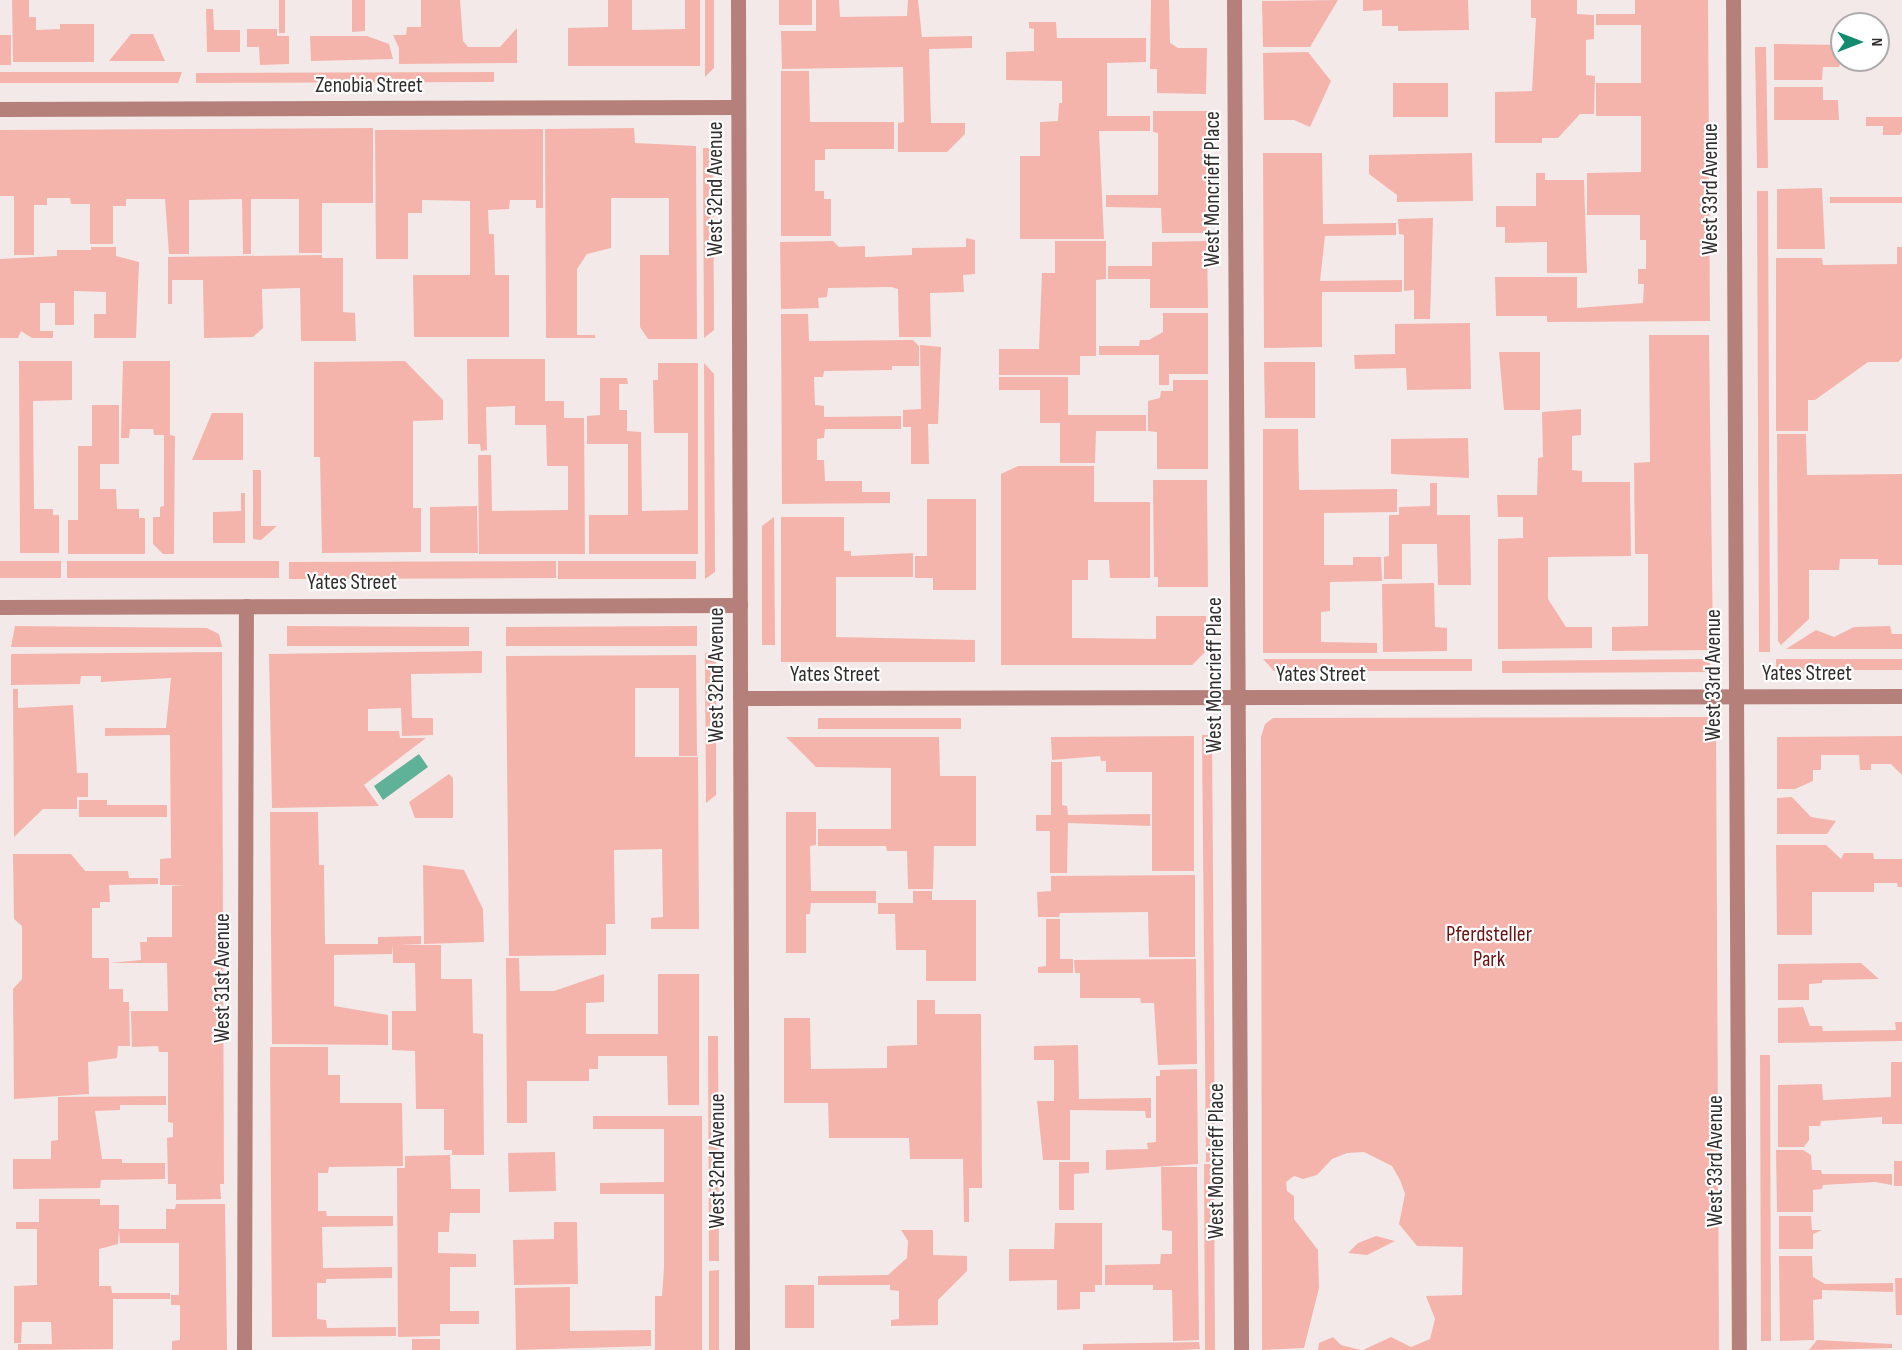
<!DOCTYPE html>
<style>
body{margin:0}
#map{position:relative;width:1902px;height:1350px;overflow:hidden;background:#f3e9e8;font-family:"Sofia Sans Condensed",sans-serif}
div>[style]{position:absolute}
.green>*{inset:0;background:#f5b4ab}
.water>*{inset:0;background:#5fb298}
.minor>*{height:15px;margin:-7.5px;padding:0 7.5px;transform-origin:7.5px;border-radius:7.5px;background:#b6807a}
span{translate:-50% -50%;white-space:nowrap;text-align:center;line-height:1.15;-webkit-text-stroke:4.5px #fff;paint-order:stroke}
.street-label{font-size:22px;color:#322e2d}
.park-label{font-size:22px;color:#6c1513}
.north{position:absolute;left:1830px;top:12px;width:60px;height:60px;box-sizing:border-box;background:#fff;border:2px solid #adabab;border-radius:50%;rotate:90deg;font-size:16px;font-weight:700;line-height:24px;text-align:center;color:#322e2d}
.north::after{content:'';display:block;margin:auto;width:21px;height:27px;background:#128b6e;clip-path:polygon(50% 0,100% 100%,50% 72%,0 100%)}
</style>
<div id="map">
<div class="green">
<i style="clip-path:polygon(12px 0,29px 0,29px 17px,36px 17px,36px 30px,60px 29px,60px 24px,94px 24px,94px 62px,13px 62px)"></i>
<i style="clip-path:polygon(279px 0,285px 0,285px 33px,279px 33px)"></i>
<i style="clip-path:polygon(352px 0,365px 0,365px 31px,352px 32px)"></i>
<i style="clip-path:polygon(421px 0,460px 0,463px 41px,468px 47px,500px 47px,517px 28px,517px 63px,399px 64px,399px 48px,393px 35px,406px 35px,407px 27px,421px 27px)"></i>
<i style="clip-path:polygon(608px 0,632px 0,632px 30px,685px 29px,685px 0,700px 0,700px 66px,568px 66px,568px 28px,608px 27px)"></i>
<i style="clip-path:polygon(705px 0,714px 0,714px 68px,705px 77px)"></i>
<i style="clip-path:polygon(779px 0,812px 0,812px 25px,779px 25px)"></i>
<i style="clip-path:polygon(816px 0,839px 0,840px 17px,907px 16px,908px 0,918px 0,922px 37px,972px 36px,972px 48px,929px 49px,931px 123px,965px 123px,965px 134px,947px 152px,898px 152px,898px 123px,904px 122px,903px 67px,782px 69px,781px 31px,816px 31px)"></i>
<i style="clip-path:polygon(1151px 0,1169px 0,1170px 43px,1178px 48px,1207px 48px,1206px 94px,1157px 93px,1157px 69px,1150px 69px)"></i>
<i style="clip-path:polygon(1338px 0,1310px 47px,1263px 47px,1262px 1px)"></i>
<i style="clip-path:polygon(1363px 0,1468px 0,1469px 30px,1398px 31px,1398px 26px,1382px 26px,1382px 10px,1363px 11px)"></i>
<i style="clip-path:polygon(1531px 0,1577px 0,1577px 14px,1594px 15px,1594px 39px,1586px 40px,1586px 75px,1595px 76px,1594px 114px,1580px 114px,1558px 138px,1542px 138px,1542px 143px,1495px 143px,1495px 92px,1532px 91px,1536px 18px,1531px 18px)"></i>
<i style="clip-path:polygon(1635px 0,1708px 0,1710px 321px,1547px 322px,1547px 316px,1496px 316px,1495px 277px,1577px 277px,1577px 308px,1643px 303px,1644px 284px,1638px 284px,1638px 269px,1646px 269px,1646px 240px,1640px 240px,1640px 215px,1587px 215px,1587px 173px,1641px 172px,1641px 116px,1596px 116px,1596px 83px,1641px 83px,1641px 25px,1596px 25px,1596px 14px,1635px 14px)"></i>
<i style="clip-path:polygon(206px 9px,213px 9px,214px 30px,240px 30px,240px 52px,207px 52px)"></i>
<i style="clip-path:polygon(1029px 22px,1056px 22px,1057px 38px,1146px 38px,1146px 62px,1107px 63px,1107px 116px,1150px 116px,1150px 131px,1099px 131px,1104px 239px,1020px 239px,1020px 156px,1040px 156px,1040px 122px,1058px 121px,1059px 103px,1062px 103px,1062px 81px,1006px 80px,1006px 52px,1034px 51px,1034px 29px,1029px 28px)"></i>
<i style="clip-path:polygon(247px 29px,277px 29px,277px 36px,289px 36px,289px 64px,260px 65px,259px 47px,247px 47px)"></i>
<i style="clip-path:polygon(131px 34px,153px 34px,165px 61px,109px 61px)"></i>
<i style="clip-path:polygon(0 35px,11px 35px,11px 65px,0 65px)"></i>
<i style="clip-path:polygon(310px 36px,367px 36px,389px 44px,393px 59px,311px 61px)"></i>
<i style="clip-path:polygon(1774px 44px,1842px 45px,1842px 58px,1839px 67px,1823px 67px,1822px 80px,1774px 80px)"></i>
<i style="clip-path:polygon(1755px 47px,1766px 47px,1768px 168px,1757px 168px)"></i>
<i style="clip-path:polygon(1308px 52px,1331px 81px,1310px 127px,1294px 120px,1264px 120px,1263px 53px)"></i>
<i style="clip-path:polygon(781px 71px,809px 71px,810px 122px,894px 122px,894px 149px,825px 149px,825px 160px,815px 160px,815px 191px,824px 191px,824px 199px,831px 199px,831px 236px,781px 236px)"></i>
<i style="clip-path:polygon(0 72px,182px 72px,178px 83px,0 83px)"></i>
<i style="clip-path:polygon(494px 72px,494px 82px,196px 83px,196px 73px)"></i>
<i style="clip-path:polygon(1393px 83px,1448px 83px,1448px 117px,1393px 117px)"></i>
<i style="clip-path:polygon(1774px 87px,1823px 87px,1823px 100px,1838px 100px,1839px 120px,1774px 120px)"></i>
<i style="clip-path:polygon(1153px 111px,1208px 111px,1207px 233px,1162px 233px,1161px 208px,1106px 207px,1106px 195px,1158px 195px,1158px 133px,1153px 132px)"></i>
<i style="clip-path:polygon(1866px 117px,1902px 117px,1902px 131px,1900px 135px,1883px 135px,1883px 126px,1866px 126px)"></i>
<i style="clip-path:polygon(373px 128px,373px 203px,322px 203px,322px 253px,299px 253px,299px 199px,251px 199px,251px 254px,243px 254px,242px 199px,189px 200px,189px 254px,169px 254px,165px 199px,126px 199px,126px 206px,113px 206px,113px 244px,90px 244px,90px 204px,71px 204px,70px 198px,47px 198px,47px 205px,34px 205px,34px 255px,14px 255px,14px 196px,0 196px,0 130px)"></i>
<i style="clip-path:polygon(634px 128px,635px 143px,696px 146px,697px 339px,648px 339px,640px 327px,640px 255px,669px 255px,669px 198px,611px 198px,611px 248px,587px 254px,577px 269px,577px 335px,595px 335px,595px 338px,546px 338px,545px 129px)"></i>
<i style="clip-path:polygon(543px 129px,543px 208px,536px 208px,536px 200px,510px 200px,509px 209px,488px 210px,489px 234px,494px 234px,495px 275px,509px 275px,509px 337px,414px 337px,413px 275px,470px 275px,470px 201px,422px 200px,422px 213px,408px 213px,408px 259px,376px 259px,375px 130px)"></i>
<i style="clip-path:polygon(703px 148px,713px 148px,714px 330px,704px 338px)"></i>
<i style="clip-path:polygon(1263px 153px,1322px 153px,1323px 224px,1396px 223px,1396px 235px,1325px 236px,1320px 281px,1402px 280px,1402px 292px,1322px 292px,1322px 347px,1264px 348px)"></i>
<i style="clip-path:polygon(1472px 153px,1473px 201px,1397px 202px,1397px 195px,1369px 174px,1369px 155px)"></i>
<i style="clip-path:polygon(1536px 173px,1545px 173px,1545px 180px,1584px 180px,1587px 273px,1547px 273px,1547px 242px,1505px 243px,1505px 227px,1496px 227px,1496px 206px,1536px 206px)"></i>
<i style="clip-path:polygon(1822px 188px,1825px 249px,1777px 249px,1777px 189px)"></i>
<i style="clip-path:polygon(1757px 191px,1768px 191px,1770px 652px,1759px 652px)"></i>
<i style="clip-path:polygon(1830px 197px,1902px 197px,1902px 203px,1830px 203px)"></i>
<i style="clip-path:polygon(1433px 218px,1430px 319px,1414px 319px,1414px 290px,1404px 291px,1404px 235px,1399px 234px,1398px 219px)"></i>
<i style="clip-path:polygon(966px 238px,975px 240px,975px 274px,963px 275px,964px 292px,930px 293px,931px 337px,899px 337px,898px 289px,891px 287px,828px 288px,827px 297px,818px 298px,819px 308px,781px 309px,780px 242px,833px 241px,839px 247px,865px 246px,865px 257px,912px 255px,912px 248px,966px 247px)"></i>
<i style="clip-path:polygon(1055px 241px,1106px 241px,1106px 279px,1096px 280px,1096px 356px,1080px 356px,1080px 375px,999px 375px,999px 349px,1039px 349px,1042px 273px,1055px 273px)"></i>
<i style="clip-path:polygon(1207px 241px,1208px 308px,1150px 308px,1150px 279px,1108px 279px,1108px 266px,1152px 266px,1152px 242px)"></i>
<i style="clip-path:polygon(91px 247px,116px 247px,116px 256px,139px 262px,136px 338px,94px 338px,94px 314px,106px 314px,106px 292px,74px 291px,74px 325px,55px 325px,55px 303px,40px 303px,40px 331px,53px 331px,53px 338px,32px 338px,21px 331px,18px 338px,0 338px,0 259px,57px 256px,57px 250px,91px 250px)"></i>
<i style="clip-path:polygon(1897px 247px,1902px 247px,1902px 358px,1898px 362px,1868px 362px,1815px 400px,1808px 400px,1808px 431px,1776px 431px,1776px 258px,1822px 258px,1823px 265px,1897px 264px)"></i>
<i style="clip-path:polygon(322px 255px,322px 258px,343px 258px,343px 312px,355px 313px,356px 341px,301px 341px,300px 288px,262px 289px,263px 328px,253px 337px,204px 338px,203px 280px,172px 280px,172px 304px,168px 304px,168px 257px)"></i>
<i style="clip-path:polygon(1163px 313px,1208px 313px,1208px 374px,1169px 374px,1169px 385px,1159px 385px,1159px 355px,1099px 355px,1099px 346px,1139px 346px,1140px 340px,1149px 340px,1163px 332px)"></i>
<i style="clip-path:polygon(781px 314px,808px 314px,809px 341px,913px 340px,919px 346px,919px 366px,892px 366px,892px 370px,824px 371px,823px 377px,814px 377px,815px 405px,824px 406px,824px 417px,901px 416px,901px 429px,825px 429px,824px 438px,817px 439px,817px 460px,824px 460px,825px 481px,862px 481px,862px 492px,890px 492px,890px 503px,782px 504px)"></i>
<i style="clip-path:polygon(1470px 323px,1471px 389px,1407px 390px,1406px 368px,1355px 369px,1354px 355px,1395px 354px,1395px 324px)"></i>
<i style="clip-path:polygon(1649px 335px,1709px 335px,1713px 650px,1612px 651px,1612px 627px,1648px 626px,1648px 554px,1635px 554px,1634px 463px,1650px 462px)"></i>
<i style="clip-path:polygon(920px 345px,941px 347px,938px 424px,928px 424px,929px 464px,911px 464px,911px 427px,903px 427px,903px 410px,921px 409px)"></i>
<i style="clip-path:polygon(1499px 352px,1540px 352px,1540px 410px,1504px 410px)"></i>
<i style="clip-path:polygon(467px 359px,545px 359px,545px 401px,564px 401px,564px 418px,584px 418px,585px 554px,479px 554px,478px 455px,491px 455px,492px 511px,568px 510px,568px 466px,547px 466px,546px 425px,515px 425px,515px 406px,486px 407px,487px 450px,481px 451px,480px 444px,468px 444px)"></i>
<i style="clip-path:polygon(19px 361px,72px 361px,72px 400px,33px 401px,34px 509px,53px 509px,53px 515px,59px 515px,59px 553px,20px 553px)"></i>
<i style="clip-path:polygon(123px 361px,170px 361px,170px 435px,175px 436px,174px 554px,163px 554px,153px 544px,153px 517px,160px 517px,160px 507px,164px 506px,164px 435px,154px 435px,153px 429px,130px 429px,129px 438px,121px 438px)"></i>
<i style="clip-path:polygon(405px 361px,443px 400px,443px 420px,413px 421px,413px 508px,421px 508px,421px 552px,322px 553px,320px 457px,314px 457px,314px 362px)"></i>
<i style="clip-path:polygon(1264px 362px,1315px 362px,1315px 418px,1265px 418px)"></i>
<i style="clip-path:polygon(658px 363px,698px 363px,698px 554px,589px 554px,589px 515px,628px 515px,628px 444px,587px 444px,587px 416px,600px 415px,600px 378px,627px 378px,628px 384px,619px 384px,619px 410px,627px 410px,627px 431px,641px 432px,642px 511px,688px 510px,688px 433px,654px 433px,653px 380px,658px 380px)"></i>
<i style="clip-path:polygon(704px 363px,714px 374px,715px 572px,705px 579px)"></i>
<i style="clip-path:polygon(999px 377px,1068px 377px,1068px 415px,1146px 415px,1146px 431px,1096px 431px,1095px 463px,1060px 463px,1060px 423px,1040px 423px,1040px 390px,999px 390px)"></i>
<i style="clip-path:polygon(1173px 380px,1208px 380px,1208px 469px,1157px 469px,1157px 432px,1148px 431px,1148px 401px,1160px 398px,1161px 391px,1173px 391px)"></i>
<i style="clip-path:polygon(92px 405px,119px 405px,119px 464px,100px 464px,100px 489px,116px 489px,117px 509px,139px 509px,139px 518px,145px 518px,145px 554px,68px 554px,68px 520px,78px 520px,78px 446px,92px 446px)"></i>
<i style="clip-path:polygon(1581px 409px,1581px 435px,1572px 436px,1572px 470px,1582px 471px,1582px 482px,1630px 482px,1631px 556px,1548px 557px,1548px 599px,1566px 627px,1592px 627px,1592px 648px,1498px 649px,1498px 539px,1523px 538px,1523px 517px,1498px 517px,1497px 495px,1537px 495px,1538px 458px,1543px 457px,1542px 412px)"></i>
<i style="clip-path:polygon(212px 413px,243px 413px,243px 460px,192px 460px)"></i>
<i style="clip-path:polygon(1298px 429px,1299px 490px,1397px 489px,1397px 512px,1324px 513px,1324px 565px,1353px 565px,1353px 557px,1381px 557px,1382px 581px,1330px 582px,1330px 611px,1321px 612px,1321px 642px,1377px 643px,1377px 653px,1263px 653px,1263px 429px)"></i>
<i style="clip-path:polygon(1777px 434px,1806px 434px,1807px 475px,1902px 474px,1902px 565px,1878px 565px,1878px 559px,1840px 559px,1839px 570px,1809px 570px,1809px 619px,1781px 645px,1778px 641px)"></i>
<i style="clip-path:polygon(1468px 438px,1469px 478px,1391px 474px,1391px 439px)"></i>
<i style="clip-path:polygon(1018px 466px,1094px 466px,1094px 502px,1150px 502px,1150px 578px,1110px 578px,1109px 560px,1088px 560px,1088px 580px,1072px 580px,1072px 638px,1156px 639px,1156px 616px,1206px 616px,1206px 651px,1192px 665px,1001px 665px,1001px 474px)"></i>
<i style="clip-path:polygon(253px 470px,261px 470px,261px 526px,277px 526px,261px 540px,253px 539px)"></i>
<i style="clip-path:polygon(1153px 480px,1207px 480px,1208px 587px,1158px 587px,1158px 577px,1154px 577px)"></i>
<i style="clip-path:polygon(1430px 483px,1437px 483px,1437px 515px,1470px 515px,1471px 585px,1438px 585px,1437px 544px,1402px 544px,1402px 579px,1384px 579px,1384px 557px,1389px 556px,1389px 515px,1399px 515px,1399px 507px,1430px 506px)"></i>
<i style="clip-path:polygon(241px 493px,245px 493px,245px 543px,213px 543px,213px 512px,241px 511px)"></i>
<i style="clip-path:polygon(927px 499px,976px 499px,976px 590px,933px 590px,933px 578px,915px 578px,915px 556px,927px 556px)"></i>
<i style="clip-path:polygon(477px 506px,478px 553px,430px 553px,430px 507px)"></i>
<i style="clip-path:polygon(774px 517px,775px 645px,762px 645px,762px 526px)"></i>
<i style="clip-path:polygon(781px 517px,844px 517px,844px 551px,851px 551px,851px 556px,913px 553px,913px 577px,836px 577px,836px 637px,975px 640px,975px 662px,781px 662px)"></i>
<i style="clip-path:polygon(0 561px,61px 561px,61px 578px,0 578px)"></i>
<i style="clip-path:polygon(67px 561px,279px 561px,279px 578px,67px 578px)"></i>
<i style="clip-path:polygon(556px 561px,556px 578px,289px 579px,289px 562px)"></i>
<i style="clip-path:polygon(558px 561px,696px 561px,696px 579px,558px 579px)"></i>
<i style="clip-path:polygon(1434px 583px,1435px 627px,1447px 628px,1447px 651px,1383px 652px,1382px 584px)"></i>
<i style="clip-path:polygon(15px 626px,207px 628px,219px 634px,222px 647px,11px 647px)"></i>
<i style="clip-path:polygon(287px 626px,469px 627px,469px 646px,287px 646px)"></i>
<i style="clip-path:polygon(697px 626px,697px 646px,506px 646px,506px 627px)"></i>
<i style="clip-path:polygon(1890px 626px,1892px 634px,1902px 634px,1902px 649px,1786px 649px,1816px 630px,1834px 637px,1854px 627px)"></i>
<i style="clip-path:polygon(482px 651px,482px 673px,411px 674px,412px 718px,433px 718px,433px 735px,402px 736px,401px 708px,368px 709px,368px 731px,399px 731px,400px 738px,426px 738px,364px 785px,379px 806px,272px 808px,269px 654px)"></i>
<i style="clip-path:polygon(222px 652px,224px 1184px,220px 1184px,221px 1199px,176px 1200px,176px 1184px,168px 1184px,167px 1138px,173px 1137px,173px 1123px,168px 1122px,168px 1052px,159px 1052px,158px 1046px,132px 1047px,131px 1011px,168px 1011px,167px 963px,110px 963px,141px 960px,140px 942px,147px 942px,147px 937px,172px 937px,172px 886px,184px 885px,160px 885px,160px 859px,171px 858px,170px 735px,105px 736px,105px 728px,166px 728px,171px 678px,101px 682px,101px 676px,81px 676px,80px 684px,11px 685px,11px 654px)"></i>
<i style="clip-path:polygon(705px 653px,716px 653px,716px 795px,706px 803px)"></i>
<i style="clip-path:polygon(696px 655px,697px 756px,679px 756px,679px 688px,635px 688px,635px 757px,698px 757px,699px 929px,651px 929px,651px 918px,663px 917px,662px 849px,614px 850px,615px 924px,606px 924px,606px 955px,509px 956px,506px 656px)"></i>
<i style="clip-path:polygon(1263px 659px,1472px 659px,1472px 671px,1274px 671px)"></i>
<i style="clip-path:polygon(1710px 659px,1710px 672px,1502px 673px,1502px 661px)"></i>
<i style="clip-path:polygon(1776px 659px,1902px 659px,1902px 670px,1776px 670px)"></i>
<i style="clip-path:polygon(13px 689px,18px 689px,18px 708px,73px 705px,77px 773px,88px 773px,88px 797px,77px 797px,77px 809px,43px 809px,14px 837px)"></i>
<i style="clip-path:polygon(1716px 717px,1719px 1350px,1363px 1350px,1391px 1337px,1411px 1347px,1430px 1339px,1435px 1319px,1426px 1296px,1462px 1295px,1463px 1247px,1417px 1246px,1399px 1224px,1405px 1194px,1400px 1180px,1392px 1166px,1364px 1152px,1347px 1153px,1332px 1159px,1317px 1175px,1303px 1179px,1294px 1176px,1286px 1182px,1287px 1191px,1294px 1196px,1294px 1219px,1318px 1250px,1319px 1288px,1304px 1348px,1262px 1350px,1261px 737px,1265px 724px,1273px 718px)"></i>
<i style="clip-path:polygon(818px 718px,961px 718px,961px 729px,818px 729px)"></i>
<i style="clip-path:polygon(1202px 735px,1212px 735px,1215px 1162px,1206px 1162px)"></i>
<i style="clip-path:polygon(1194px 736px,1194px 871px,1152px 871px,1152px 772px,1106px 772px,1106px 761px,1101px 761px,1100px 756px,1052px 760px,1051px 737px)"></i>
<i style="clip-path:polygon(1902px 736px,1902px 775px,1891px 764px,1871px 764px,1871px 770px,1860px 770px,1859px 755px,1821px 755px,1821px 770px,1813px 770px,1813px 781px,1795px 789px,1777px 789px,1777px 737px)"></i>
<i style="clip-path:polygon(786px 737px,939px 737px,940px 776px,976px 776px,976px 846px,934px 846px,933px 889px,908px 889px,907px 851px,887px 851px,886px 846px,818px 846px,818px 829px,891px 829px,891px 768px,816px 767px)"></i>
<i style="clip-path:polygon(1051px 762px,1062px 762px,1062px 805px,1067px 806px,1068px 815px,1150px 814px,1150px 826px,1068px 823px,1067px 873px,1050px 873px,1050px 831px,1036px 831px,1036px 815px,1051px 815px)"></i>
<i style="clip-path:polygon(449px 774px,453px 778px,453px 818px,415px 818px,409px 802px)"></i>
<i style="clip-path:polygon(1792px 797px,1811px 817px,1836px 821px,1827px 834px,1777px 834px,1777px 798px)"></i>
<i style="clip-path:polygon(79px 800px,107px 800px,107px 805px,167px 805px,167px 817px,79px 817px)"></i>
<i style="clip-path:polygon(270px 812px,318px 812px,319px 865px,324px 865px,325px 944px,378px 944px,378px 937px,421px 936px,421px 944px,398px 945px,441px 945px,441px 979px,472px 979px,473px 1033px,483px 1034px,484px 1155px,452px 1155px,452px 1150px,444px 1150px,444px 1109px,416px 1109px,415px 1051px,392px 1050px,392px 1011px,416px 1011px,415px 963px,393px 963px,393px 945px,392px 954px,334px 955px,334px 1006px,388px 1015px,388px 1045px,272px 1044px)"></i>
<i style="clip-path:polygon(786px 812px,816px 812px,816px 845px,810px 846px,811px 891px,876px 891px,876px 903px,811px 903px,810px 914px,806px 914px,806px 953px,786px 953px)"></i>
<i style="clip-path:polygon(1776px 845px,1826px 845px,1841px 859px,1844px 853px,1873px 853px,1874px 859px,1902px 859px,1902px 887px,1898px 887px,1897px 883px,1874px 883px,1874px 892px,1812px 892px,1812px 935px,1777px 935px)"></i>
<i style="clip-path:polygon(13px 854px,71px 854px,85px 871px,128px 871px,129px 878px,158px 878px,158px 884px,109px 885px,110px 902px,100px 902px,100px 908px,92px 908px,92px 958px,109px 958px,109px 989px,123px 989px,123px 1002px,129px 1002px,130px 1046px,118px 1046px,117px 1058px,88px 1062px,89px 1094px,14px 1099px,13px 989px,22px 979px,22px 926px,14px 919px)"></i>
<i style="clip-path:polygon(423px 865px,464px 870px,483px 909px,484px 942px,424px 944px)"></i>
<i style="clip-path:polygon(1195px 875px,1195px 957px,1149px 957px,1148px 912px,1060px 913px,1059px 917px,1038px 917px,1037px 892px,1051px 891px,1051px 876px)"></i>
<i style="clip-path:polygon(913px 891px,932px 891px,932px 900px,976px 900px,976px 981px,926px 981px,926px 950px,896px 950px,895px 914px,878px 914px,878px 903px,913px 903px)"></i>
<i style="clip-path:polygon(1046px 919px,1060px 919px,1060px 959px,1073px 959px,1073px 973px,1038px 973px,1038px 967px,1046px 966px)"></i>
<i style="clip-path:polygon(506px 958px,519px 958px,520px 991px,554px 991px,604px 974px,604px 1002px,586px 1003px,586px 1034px,658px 1034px,658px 974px,699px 974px,699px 1105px,668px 1105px,667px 1056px,598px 1056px,598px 1069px,589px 1069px,589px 1081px,527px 1081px,527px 1123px,507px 1123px)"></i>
<i style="clip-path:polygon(1196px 959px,1197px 1064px,1158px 1065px,1154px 1003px,1141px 1003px,1140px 998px,1080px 998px,1080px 973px,1075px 973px,1074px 960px)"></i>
<i style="clip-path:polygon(1861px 963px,1879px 979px,1822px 980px,1822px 983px,1809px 984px,1809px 1000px,1778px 1000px,1778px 964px)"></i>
<i style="clip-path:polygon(917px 1000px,935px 1000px,935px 1014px,981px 1014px,982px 1188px,969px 1188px,969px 1222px,964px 1222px,963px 1159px,910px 1159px,909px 1138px,829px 1138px,828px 1103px,784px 1103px,784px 1018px,810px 1018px,811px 1069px,887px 1068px,887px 1046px,917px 1045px)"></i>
<i style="clip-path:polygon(1803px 1007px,1810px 1026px,1822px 1026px,1823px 1031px,1896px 1030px,1895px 1022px,1902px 1022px,1902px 1041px,1778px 1043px,1778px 1008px)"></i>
<i style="clip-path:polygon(708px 1036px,718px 1036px,719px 1261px,709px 1261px)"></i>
<i style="clip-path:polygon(1078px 1045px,1079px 1099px,1151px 1098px,1151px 1118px,1146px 1118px,1145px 1111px,1070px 1110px,1070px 1160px,1043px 1160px,1037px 1101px,1054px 1101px,1054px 1060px,1034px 1060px,1034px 1046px)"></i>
<i style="clip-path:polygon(270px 1047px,328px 1047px,328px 1075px,340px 1075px,340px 1103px,402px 1103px,403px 1166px,329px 1167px,328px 1173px,318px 1173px,318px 1211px,326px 1211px,327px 1216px,393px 1216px,393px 1226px,322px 1227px,323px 1268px,392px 1267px,392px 1278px,326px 1279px,326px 1283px,317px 1283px,317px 1319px,326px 1320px,327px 1328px,396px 1327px,396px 1336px,272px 1337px)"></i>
<i style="clip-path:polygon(1760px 1055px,1770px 1055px,1771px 1341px,1761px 1341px)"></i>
<i style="clip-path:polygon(1891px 1062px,1902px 1062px,1902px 1124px,1882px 1124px,1882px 1117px,1821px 1121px,1820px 1126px,1809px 1126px,1809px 1140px,1804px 1147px,1778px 1147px,1778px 1085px,1822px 1084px,1823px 1100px,1891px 1097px)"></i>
<i style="clip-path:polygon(1197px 1069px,1198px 1164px,1106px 1170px,1106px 1150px,1148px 1149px,1147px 1143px,1156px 1142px,1156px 1076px,1160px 1076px,1160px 1070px)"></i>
<i style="clip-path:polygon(166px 1096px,166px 1105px,120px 1105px,120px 1110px,95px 1111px,102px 1159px,122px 1159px,122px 1163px,165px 1163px,165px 1179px,101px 1180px,100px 1188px,13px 1189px,13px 1159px,51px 1159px,51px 1141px,58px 1140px,58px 1097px)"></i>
<i style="clip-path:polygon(593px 1116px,702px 1116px,702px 1350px,655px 1350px,655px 1296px,662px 1296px,664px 1268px,664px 1194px,600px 1194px,600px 1183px,664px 1182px,664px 1129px,593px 1129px)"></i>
<i style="clip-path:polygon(1776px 1150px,1803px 1150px,1811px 1155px,1812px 1170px,1821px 1170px,1822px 1174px,1892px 1174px,1892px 1185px,1875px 1182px,1823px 1185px,1822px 1189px,1813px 1190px,1813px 1212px,1777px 1212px)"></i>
<i style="clip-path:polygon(555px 1152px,556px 1191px,509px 1192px,508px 1153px)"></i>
<i style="clip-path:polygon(450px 1155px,451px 1189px,480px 1189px,480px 1213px,450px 1213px,449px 1232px,438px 1232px,438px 1253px,476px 1254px,476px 1267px,450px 1267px,450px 1311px,479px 1311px,479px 1324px,440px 1324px,440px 1336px,398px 1337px,397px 1168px,405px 1168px,405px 1156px)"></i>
<i style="clip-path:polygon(1894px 1161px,1902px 1161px,1902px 1186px,1894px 1186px)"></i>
<i style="clip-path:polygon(1059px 1162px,1089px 1162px,1089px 1173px,1074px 1174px,1074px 1210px,1059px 1210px)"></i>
<i style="clip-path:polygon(1204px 1164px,1214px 1164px,1215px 1350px,1205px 1350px)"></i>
<i style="clip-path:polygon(1161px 1167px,1197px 1167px,1199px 1340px,1173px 1341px,1172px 1290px,1153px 1290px,1153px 1285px,1105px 1285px,1105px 1265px,1160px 1264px,1161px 1254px,1172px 1254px,1172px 1231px,1162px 1230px)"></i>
<i style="clip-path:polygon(39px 1199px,100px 1199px,100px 1205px,119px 1205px,119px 1229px,166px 1229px,166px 1209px,175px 1209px,176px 1204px,225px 1204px,227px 1350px,172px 1350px,172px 1341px,180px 1340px,180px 1305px,171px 1305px,171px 1295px,179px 1295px,179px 1243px,120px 1243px,119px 1230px,118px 1244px,99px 1249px,99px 1286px,111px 1286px,112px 1293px,170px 1293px,170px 1299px,113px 1299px,113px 1349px,18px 1350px,18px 1344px,52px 1344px,51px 1322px,22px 1322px,21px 1343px,14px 1343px,14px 1286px,37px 1285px,37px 1229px,16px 1229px,16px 1222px,39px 1222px)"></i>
<i style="clip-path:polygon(1779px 1216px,1811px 1216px,1812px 1230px,1822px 1230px,1813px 1234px,1813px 1249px,1779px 1249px)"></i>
<i style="clip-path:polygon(554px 1222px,577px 1222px,578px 1284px,514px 1285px,513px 1240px,554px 1239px)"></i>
<i style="clip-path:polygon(1055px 1223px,1102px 1223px,1102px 1285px,1095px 1285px,1095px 1292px,1080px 1292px,1080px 1309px,1057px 1310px,1057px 1280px,1009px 1281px,1009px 1249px,1054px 1249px)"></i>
<i style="clip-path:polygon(901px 1230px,933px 1230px,933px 1255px,967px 1256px,967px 1271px,938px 1300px,938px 1325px,891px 1326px,891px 1320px,899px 1319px,899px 1291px,890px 1290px,890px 1285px,818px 1285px,818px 1276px,888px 1275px,907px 1258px,908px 1241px)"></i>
<i style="clip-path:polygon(1376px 1236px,1395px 1241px,1367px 1255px,1348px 1253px,1358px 1243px)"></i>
<i style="clip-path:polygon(1779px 1256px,1812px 1256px,1813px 1277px,1825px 1284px,1893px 1283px,1893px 1292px,1822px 1290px,1822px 1299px,1813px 1300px,1814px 1340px,1780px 1341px)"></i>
<i style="clip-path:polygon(719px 1270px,719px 1350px,709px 1350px,709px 1271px)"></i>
<i style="clip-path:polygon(1895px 1278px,1902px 1278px,1902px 1315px,1896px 1315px)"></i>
<i style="clip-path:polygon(785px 1285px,814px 1285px,814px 1328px,785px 1328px)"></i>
<i style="clip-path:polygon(570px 1287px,570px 1331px,651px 1330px,651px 1346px,516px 1350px,515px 1288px)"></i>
<i style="clip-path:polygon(1333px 1337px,1341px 1345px,1361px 1350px,1318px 1350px,1319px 1343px)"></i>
<i style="clip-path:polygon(412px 1339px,440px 1339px,440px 1350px,412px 1350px)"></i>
<i style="clip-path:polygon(1817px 1340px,1892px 1344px,1892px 1348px,1809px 1350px)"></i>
<i style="clip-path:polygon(1199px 1342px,1200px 1349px,1180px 1350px,1083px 1350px,1083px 1344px)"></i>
</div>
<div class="water">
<i style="clip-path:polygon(419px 754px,428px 767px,383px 800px,374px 786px)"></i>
</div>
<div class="minor">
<i style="left:738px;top:0;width:1350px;rotate:89.83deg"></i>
<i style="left:1234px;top:0;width:1350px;rotate:89.7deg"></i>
<i style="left:1733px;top:0;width:1350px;rotate:89.75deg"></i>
<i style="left:0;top:109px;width:738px;rotate:-0.16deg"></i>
<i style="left:0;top:607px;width:740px;rotate:-0.15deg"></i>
<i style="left:740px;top:698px;width:1162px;rotate:-0.1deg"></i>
<i style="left:244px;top:1350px;width:744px;rotate:-89.85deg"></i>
</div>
<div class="street-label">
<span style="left:369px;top:86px">Zenobia Street</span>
<span style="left:716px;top:189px;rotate:-90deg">West 32nd Avenue</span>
<span style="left:1213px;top:189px;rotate:-90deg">West Moncrieff Place</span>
<span style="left:1711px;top:189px;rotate:-90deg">West 33rd Avenue</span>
<span style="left:352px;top:583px">Yates Street</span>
<span style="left:1807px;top:674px">Yates Street</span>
<span style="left:717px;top:675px;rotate:-90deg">West 32nd Avenue</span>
<span style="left:835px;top:675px">Yates Street</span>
<span style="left:1215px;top:675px;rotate:-90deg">West Moncrieff Place</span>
<span style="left:1321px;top:675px">Yates Street</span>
<span style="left:1714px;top:675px;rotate:-90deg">West 33rd Avenue</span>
<span style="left:223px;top:978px;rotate:-90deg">West 31st Avenue</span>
<span style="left:718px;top:1161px;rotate:-90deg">West 32nd Avenue</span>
<span style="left:1217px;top:1161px;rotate:-90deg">West Moncrieff Place</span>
<span style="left:1716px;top:1161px;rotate:-90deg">West 33rd Avenue</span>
</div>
<div class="park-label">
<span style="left:1489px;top:947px">Pferdsteller<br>Park</span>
</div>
<div class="north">N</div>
</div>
